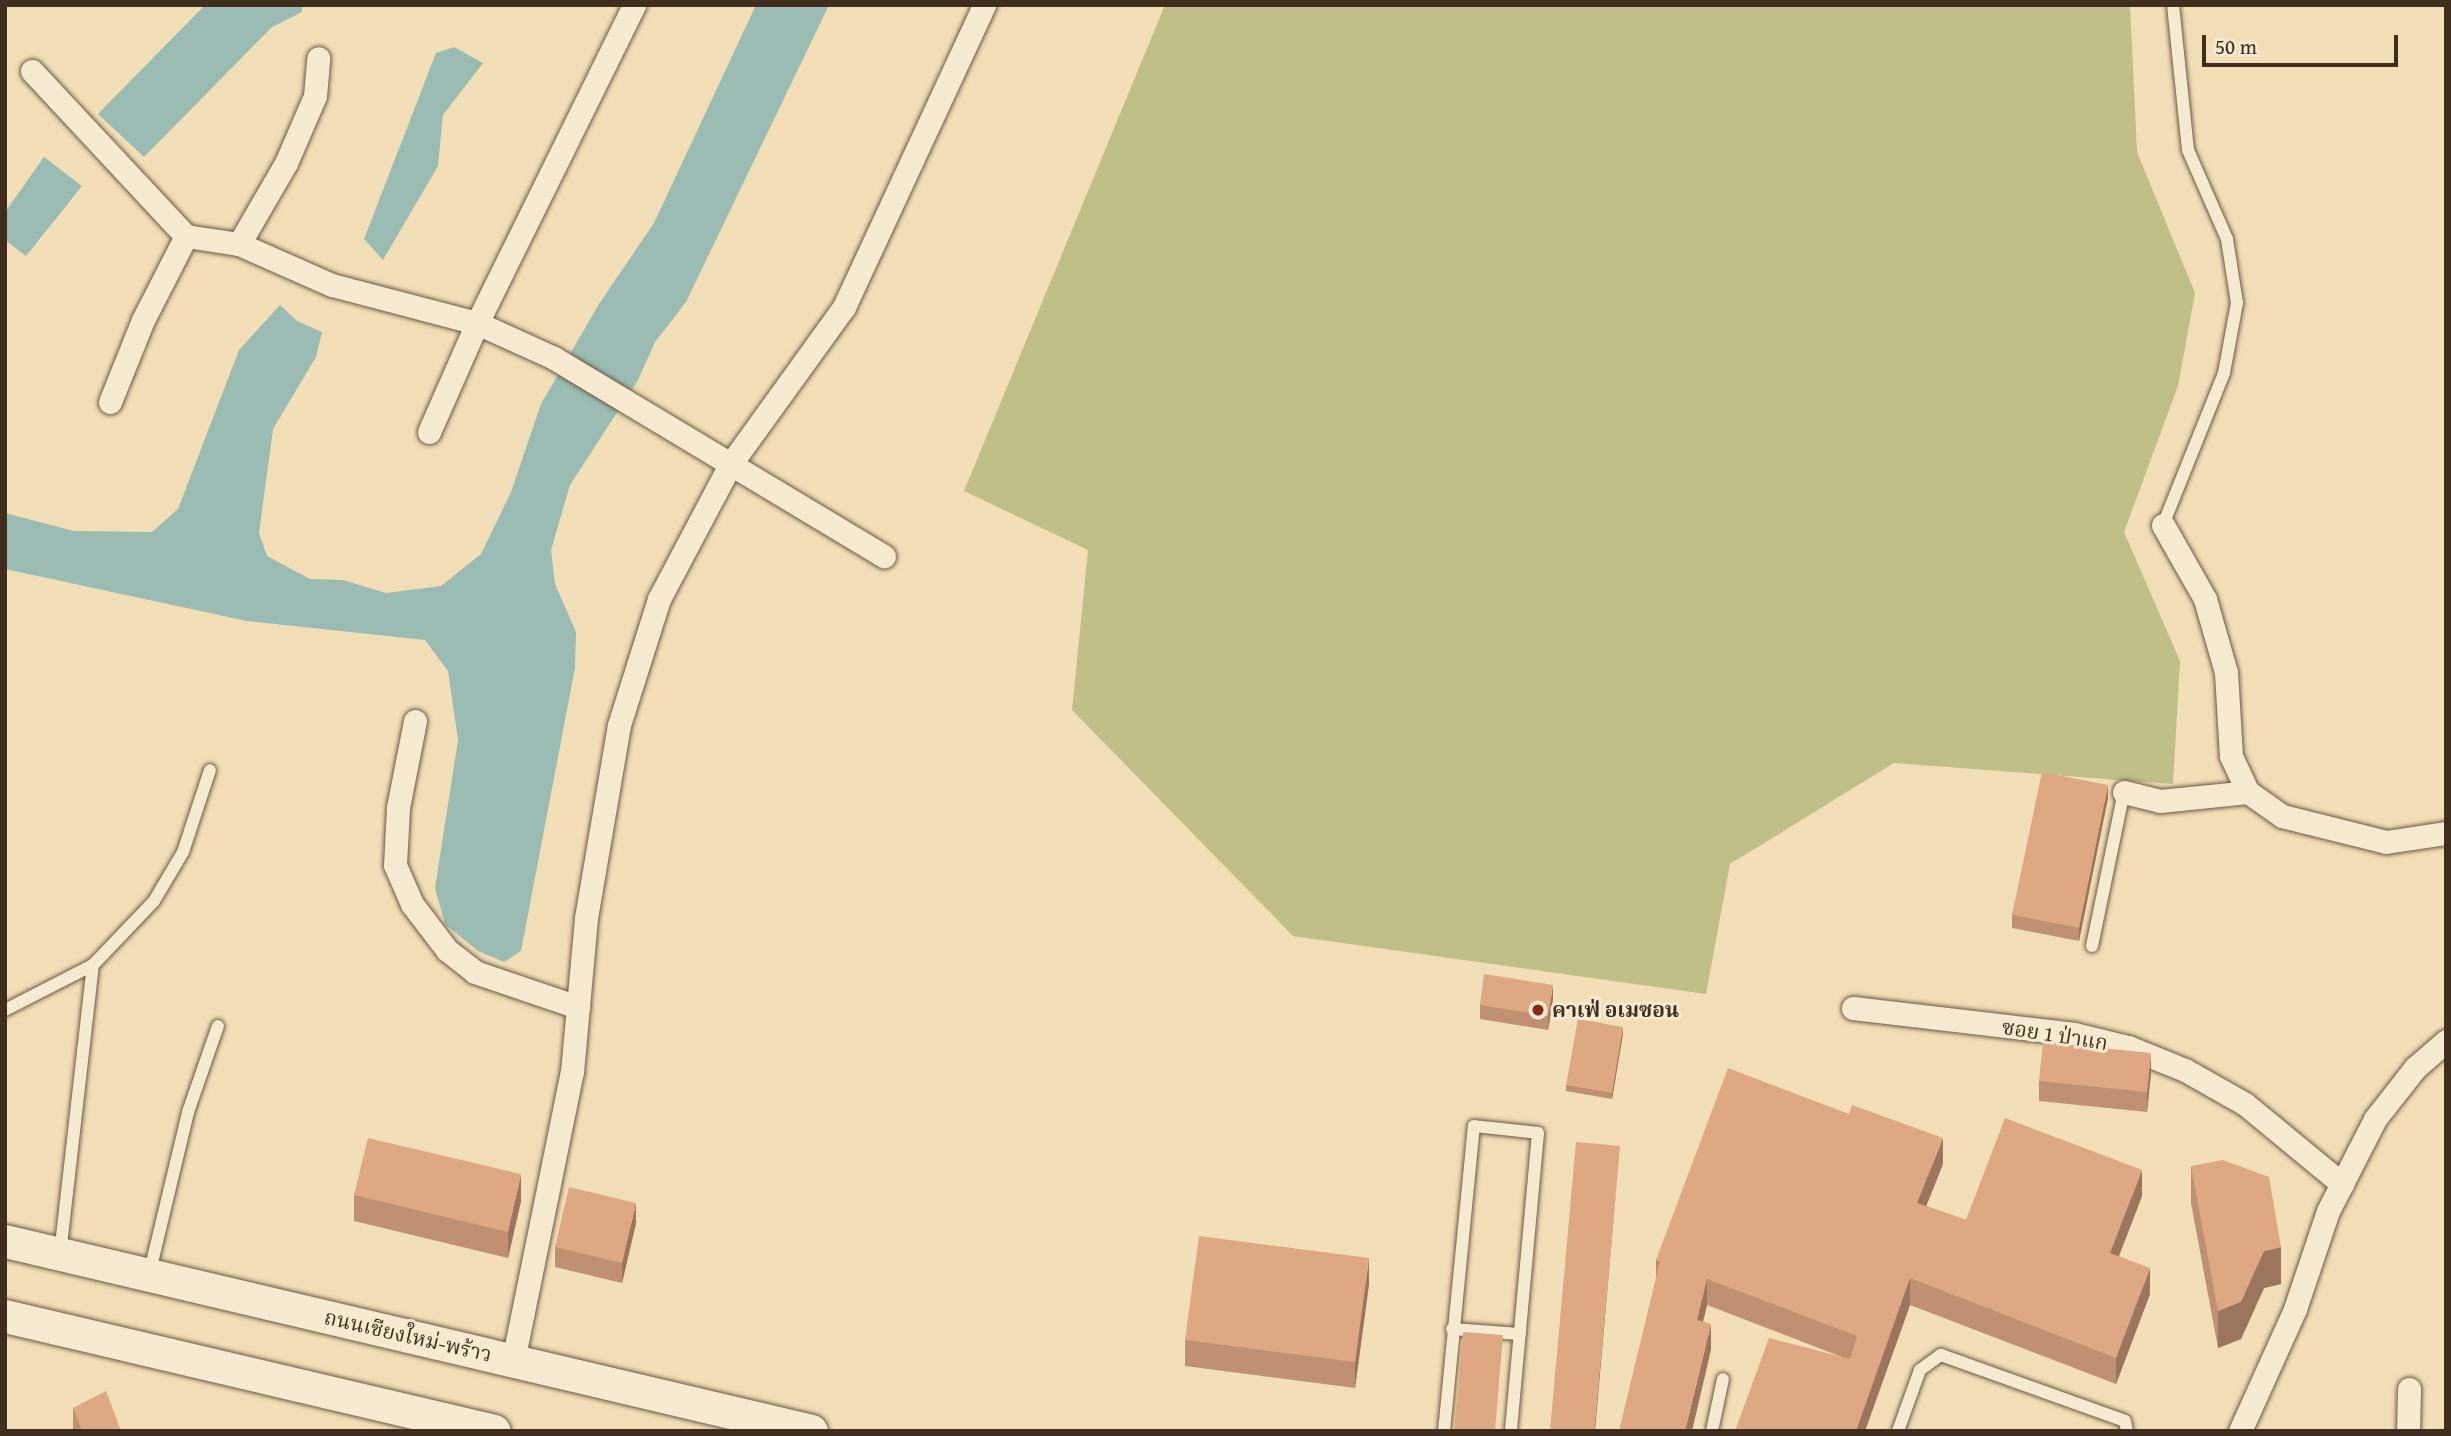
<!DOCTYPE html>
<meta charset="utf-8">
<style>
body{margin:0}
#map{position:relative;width:2451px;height:1436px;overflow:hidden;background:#f2deb7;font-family:"Gentium Book Plus","Noto Serif Thai",serif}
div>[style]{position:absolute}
.green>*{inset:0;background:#c1bf89}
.water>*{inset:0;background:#9bbcb2}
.roads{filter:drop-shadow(0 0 2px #6c5944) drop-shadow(0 0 2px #6c5944)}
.lane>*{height:12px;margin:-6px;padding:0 6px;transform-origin:6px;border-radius:6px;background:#f7ead0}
.street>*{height:23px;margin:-11.5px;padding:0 11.5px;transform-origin:11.5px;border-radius:11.5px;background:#f7ead0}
.secondary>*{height:33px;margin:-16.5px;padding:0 16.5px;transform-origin:16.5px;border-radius:16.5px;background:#f7ead0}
.wall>*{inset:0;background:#bf9072}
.shaded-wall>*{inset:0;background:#9b765d}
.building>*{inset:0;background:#dea885}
.dots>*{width:19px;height:19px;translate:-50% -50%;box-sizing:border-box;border:4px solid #f7ead0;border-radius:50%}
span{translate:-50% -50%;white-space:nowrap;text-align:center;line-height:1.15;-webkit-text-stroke:6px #f7ead0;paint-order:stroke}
.poi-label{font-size:21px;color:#402d1e;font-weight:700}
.left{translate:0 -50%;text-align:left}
.street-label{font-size:21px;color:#402d1e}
.frame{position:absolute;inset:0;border:7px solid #402d1e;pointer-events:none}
.scale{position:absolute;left:2202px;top:35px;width:196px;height:32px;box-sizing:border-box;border:4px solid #402d1e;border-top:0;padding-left:9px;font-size:21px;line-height:24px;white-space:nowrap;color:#402d1e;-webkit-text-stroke:5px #f7ead0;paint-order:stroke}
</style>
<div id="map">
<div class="green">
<i style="clip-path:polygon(1165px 5px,2130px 5px,2137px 152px,2195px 293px,2178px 386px,2124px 532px,2180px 661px,2173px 784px,1894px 763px,1730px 864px,1706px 994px,1293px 936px,1072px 710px,1088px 550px,964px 491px)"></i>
</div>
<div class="water">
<i style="clip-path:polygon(205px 5px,302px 5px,302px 12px,272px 27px,144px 157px,98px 114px)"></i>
<i style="clip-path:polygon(756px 5px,829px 5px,686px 302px,655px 342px,638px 380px,570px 485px,551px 550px,555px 584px,576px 632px,575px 668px,521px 951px,504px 962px,478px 951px,445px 924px,435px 888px,458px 740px,448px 671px,425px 640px,247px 621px,5px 569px,5px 513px,74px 531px,152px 532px,178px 509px,239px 350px,280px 305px,297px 321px,322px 332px,316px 357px,273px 429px,259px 533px,267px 556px,310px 579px,343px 580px,386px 593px,441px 586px,481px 554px,511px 492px,541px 404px,599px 304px,654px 223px)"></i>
<i style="clip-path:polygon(454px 47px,483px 63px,443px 115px,438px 166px,383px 260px,364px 239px,436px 53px)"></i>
<i style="clip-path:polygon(44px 157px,82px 186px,26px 256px,5px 240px,5px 212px)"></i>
</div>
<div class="roads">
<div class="lane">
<i style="left:2163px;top:525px;width:164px;rotate:-68.1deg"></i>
<i style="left:2224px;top:373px;width:71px;rotate:-79.5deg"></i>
<i style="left:2237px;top:303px;width:65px;rotate:-98.9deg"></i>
<i style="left:2227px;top:239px;width:97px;rotate:-113.7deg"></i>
<i style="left:2188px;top:150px;width:146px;rotate:-95.9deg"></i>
<i style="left:2092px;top:946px;width:157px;rotate:-78.3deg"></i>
<i style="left:5px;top:1010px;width:99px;rotate:-27.1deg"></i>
<i style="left:93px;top:965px;width:88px;rotate:-46.4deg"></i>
<i style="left:154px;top:901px;width:57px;rotate:-59.4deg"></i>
<i style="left:183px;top:852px;width:86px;rotate:-71.8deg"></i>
<i style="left:60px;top:1254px;width:291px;rotate:-83.5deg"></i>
<i style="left:149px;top:1275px;width:168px;rotate:-76.5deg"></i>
<i style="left:188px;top:1112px;width:91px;rotate:-70.8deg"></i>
<i style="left:1452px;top:1329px;width:68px;rotate:4.2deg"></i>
<i style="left:1444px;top:1431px;width:306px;rotate:-84.4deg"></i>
<i style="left:1474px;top:1126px;width:64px;rotate:6.2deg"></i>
<i style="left:1538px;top:1133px;width:299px;rotate:95.2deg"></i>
<i style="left:1712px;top:1431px;width:53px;rotate:-78.1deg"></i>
<i style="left:1898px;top:1431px;width:65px;rotate:-70.2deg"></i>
<i style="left:1920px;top:1370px;width:26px;rotate:-36deg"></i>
<i style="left:1941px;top:1355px;width:195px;rotate:19.7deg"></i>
<i style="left:2125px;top:1421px;width:10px;rotate:79deg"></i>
</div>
<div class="street">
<i style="left:32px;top:71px;width:226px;rotate:47deg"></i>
<i style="left:186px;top:236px;width:54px;rotate:8.6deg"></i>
<i style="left:239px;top:244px;width:102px;rotate:23.8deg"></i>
<i style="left:332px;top:285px;width:150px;rotate:14.7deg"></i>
<i style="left:477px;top:323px;width:85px;rotate:24.4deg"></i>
<i style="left:554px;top:358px;width:385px;rotate:31deg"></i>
<i style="left:239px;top:244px;width:94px;rotate:-59.9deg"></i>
<i style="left:286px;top:163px;width:73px;rotate:-66.6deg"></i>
<i style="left:315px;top:96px;width:38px;rotate:-85deg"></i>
<i style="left:110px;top:402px;width:88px;rotate:-68.1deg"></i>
<i style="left:143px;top:320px;width:94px;rotate:-62.9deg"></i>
<i style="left:429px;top:432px;width:119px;rotate:-66.2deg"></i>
<i style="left:477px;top:323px;width:355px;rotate:-63.7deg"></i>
<i style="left:2163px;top:525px;width:85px;rotate:60.4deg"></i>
<i style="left:2205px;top:599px;width:76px;rotate:74deg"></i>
<i style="left:2226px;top:672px;width:84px;rotate:86.6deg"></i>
<i style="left:2231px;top:756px;width:40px;rotate:65deg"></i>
<i style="left:2248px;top:792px;width:42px;rotate:35.2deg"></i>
<i style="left:2282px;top:816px;width:107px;rotate:14deg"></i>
<i style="left:2386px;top:842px;width:61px;rotate:-8.5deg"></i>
<i style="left:415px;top:721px;width:89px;rotate:101.1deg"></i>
<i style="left:398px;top:808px;width:57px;rotate:93deg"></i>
<i style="left:395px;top:865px;width:43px;rotate:66.4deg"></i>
<i style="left:412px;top:904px;width:58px;rotate:52.7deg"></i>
<i style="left:447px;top:950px;width:36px;rotate:38deg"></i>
<i style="left:475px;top:972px;width:109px;rotate:18.8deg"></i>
<i style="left:2124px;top:792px;width:37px;rotate:14deg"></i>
<i style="left:2160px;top:801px;width:88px;rotate:-5.8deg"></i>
<i style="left:1853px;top:1008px;width:223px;rotate:6.7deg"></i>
<i style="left:2074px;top:1034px;width:56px;rotate:13.5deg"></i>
<i style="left:2128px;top:1047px;width:61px;rotate:22deg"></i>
<i style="left:2185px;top:1070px;width:69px;rotate:29.5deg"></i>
<i style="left:2245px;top:1104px;width:126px;rotate:39.5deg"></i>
<i style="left:513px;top:1361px;width:295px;rotate:-78.5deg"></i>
<i style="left:572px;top:1072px;width:155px;rotate:-84.8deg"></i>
<i style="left:586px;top:918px;width:196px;rotate:-80.3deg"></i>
<i style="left:619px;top:725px;width:132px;rotate:-72.4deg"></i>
<i style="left:659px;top:599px;width:152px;rotate:-62.1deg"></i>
<i style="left:730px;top:465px;width:195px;rotate:-54.2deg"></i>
<i style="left:844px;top:307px;width:333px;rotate:-65.1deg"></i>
<i style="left:2240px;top:1431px;width:134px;rotate:-65.7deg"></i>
<i style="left:2295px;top:1309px;width:103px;rotate:-71.4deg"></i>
<i style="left:2328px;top:1211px;width:103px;rotate:-62.9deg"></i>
<i style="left:2375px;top:1119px;width:65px;rotate:-51.9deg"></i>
<i style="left:2415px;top:1068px;width:41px;rotate:-41.1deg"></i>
<i style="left:2408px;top:1431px;width:42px;rotate:-88.6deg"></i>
</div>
<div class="secondary">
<i style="left:5px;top:1241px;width:828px;rotate:13.26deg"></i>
<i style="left:5px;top:1316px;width:502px;rotate:13.23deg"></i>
</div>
</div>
<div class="wall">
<i style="clip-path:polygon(2108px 798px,2079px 941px,2012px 928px,2012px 915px)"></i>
<i style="clip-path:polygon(1553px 998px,1548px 1030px,1480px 1019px,1480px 1005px)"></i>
<i style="clip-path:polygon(1623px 1034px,1612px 1099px,1566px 1091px,1566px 1085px)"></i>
<i style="clip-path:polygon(2151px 1073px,2147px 1112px,2039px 1101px,2039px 1081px)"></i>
<i style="clip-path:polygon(1943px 1164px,1926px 1206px,1966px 1220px,2142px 1196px,2119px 1256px,2150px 1294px,2116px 1384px,1910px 1305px,1865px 1431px,1735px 1431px,1842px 1357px,1707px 1305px,1703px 1322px,1711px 1350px,1656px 1278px,1656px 1260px)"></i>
<i style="clip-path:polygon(2191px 1166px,2281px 1284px,2264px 1288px,2241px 1339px,2218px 1348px,2191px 1203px)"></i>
<i style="clip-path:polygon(354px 1195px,521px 1201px,508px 1258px,354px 1221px)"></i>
<i style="clip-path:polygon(636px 1223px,622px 1283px,555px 1267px,555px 1247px)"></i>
<i style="clip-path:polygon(1369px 1284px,1355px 1388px,1185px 1366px,1185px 1340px)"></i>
<i style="clip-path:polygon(73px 1408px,121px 1431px,73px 1431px)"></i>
</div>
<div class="shaded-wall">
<i style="clip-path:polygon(2108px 785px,2108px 798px,2079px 941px,2079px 928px)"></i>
<i style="clip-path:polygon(1553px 985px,1553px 998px,1548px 1030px,1548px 1016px)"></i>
<i style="clip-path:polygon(1623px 1027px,1623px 1034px,1612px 1099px,1612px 1093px)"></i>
<i style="clip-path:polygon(2151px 1053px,2151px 1073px,2147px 1112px,2147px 1092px)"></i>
<i style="clip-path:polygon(1943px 1138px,1943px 1164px,1917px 1229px,1917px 1203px)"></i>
<i style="clip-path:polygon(1620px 1146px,1595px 1431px,1594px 1431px)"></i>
<i style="clip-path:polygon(2142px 1170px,2142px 1196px,2110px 1279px,2110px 1253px)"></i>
<i style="clip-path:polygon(521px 1174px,521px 1201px,508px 1258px,508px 1232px)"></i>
<i style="clip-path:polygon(636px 1203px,636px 1223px,622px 1283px,622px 1263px)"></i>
<i style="clip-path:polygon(2281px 1247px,2281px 1284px,2264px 1288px,2241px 1339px,2218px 1348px,2218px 1311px,2264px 1251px)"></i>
<i style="clip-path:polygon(1369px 1258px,1369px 1284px,1355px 1388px,1355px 1362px)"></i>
<i style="clip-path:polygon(2150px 1268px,2150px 1294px,2116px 1384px,2116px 1358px)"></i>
<i style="clip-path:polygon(1910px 1278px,1910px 1305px,1865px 1431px,1856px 1431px)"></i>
<i style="clip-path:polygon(1707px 1279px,1707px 1305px,1697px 1346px,1697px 1320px)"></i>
<i style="clip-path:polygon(1711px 1324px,1711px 1350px,1692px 1431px,1685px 1431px)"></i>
</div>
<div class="building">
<i style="clip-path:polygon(2042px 772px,2108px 785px,2079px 928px,2012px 915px)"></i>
<i style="clip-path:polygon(1484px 974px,1553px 985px,1548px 1016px,1480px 1005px)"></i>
<i style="clip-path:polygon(1578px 1019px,1623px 1027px,1612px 1093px,1566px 1085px)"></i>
<i style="clip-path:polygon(2043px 1042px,2151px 1053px,2147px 1092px,2039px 1081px)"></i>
<i style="clip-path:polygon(1728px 1068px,1849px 1114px,1852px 1105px,1943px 1138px,1917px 1203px,1966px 1220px,2005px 1118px,2142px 1170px,2110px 1253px,2150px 1268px,2116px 1358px,1910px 1278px,1856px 1431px,1735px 1431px,1769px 1338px,1850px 1359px,1857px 1336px,1707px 1279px,1697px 1320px,1711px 1324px,1685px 1431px,1619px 1431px,1660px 1261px,1656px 1260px)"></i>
<i style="clip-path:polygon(368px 1138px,521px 1174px,508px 1232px,354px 1195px)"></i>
<i style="clip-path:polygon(1576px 1142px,1620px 1146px,1594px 1431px,1550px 1431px)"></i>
<i style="clip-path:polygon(2223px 1160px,2269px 1177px,2281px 1247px,2264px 1251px,2241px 1302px,2218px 1311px,2191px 1166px)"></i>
<i style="clip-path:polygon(569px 1187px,636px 1203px,622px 1263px,555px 1247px)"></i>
<i style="clip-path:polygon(1199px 1236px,1369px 1258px,1355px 1362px,1185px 1340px)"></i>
<i style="clip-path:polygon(1463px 1332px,1503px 1335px,1495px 1431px,1454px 1431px)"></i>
<i style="clip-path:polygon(106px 1391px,121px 1431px,82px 1431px,73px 1408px)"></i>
</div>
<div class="dots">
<i style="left:1538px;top:1010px;background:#8f2418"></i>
</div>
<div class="poi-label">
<span class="left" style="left:1552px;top:1010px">คาเฟ่ อเมซอน</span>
</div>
<div class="street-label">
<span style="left:2055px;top:1035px;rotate:9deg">ซอย 1 ป่าแก</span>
<span style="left:408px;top:1336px;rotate:13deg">ถนนเชียงใหม่-พร้าว</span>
</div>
<div class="frame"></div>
<div class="scale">50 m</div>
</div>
